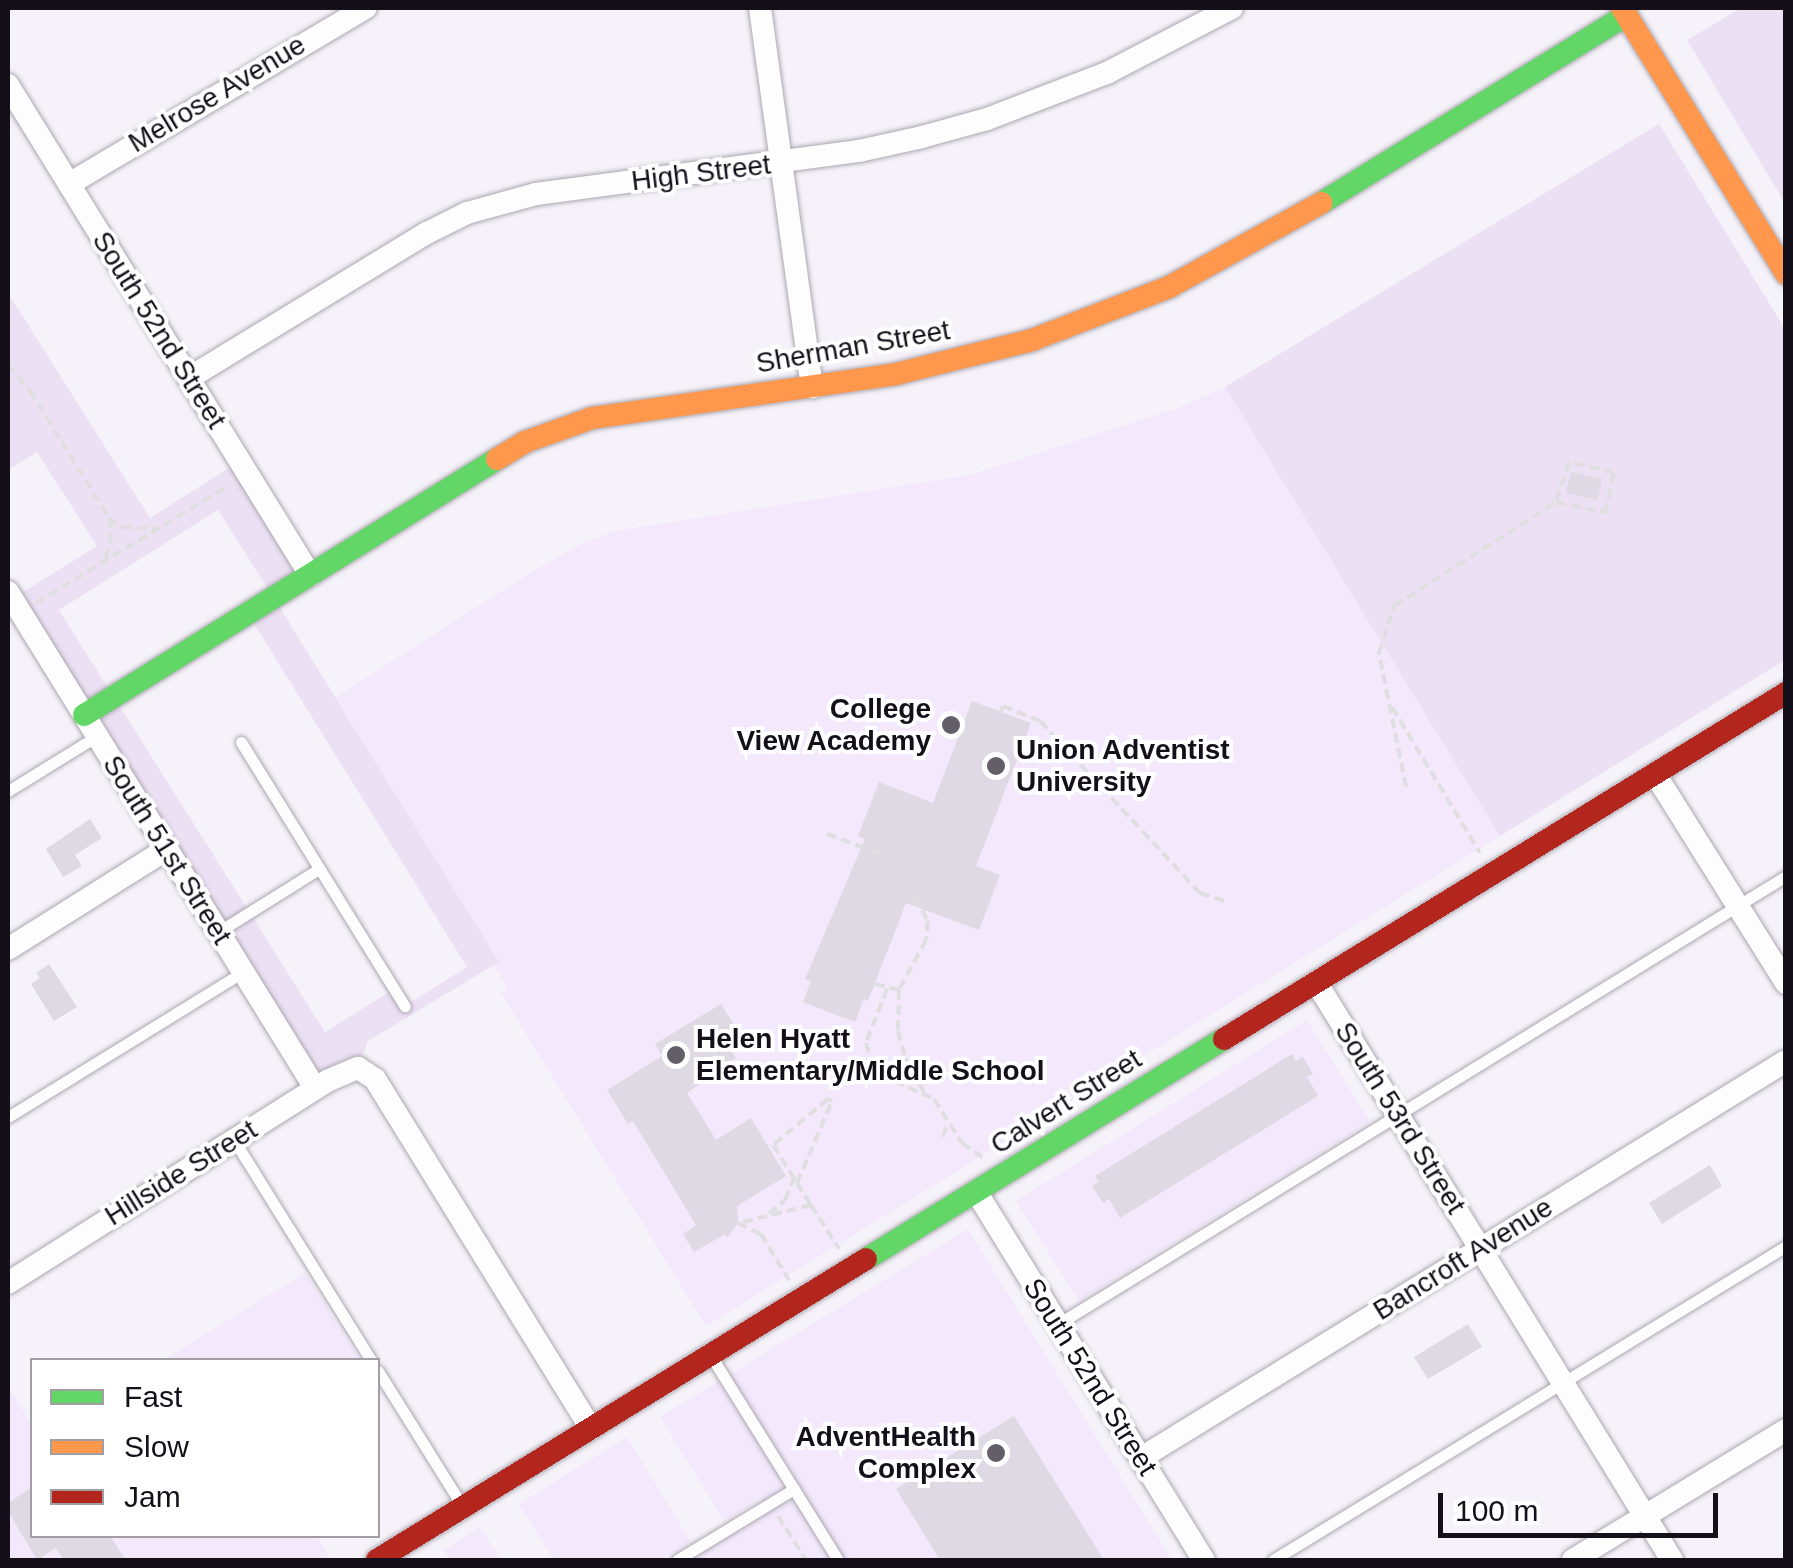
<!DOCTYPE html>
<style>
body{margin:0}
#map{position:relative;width:1793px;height:1568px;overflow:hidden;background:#f6f2f9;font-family:Helvetica,sans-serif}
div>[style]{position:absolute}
.built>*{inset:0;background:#f3e8fc}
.green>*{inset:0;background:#ece1f4}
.building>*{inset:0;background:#dfd9e3}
.path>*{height:4px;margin-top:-2px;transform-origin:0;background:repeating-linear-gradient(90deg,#dfdee0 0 10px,transparent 0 15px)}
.roads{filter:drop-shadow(0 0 2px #aca7b0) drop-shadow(0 0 2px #aca7b0)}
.lane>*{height:11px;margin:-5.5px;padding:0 5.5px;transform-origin:5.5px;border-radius:5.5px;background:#fefdfe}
.street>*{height:22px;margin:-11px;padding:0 11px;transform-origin:11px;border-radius:11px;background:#fefdfe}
.fast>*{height:22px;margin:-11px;padding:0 11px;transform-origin:11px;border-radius:11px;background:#63d668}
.slow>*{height:22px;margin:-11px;padding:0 11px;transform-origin:11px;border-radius:11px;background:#ff974d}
.jam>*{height:22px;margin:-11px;padding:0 11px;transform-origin:11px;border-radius:11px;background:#b3261e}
.dots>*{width:28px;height:28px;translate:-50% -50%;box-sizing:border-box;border:5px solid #fff;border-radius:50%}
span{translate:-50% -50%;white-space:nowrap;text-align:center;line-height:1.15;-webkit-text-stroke:8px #fff;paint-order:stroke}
.street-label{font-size:28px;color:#140f19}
.poi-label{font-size:28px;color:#140f19;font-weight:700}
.right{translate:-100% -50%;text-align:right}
.left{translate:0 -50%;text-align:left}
.frame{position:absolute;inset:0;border:10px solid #140f19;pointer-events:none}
.legend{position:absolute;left:30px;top:1358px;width:350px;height:180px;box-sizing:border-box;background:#fff;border:2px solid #a19fa3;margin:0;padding:12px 18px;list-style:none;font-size:30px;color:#140f19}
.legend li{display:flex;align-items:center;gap:20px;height:50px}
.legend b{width:50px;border:2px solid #a19fa3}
.scale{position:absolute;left:1438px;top:1493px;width:280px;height:45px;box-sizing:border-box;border:5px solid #140f19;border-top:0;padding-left:12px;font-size:30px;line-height:35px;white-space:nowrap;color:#140f19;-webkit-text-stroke:8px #fff;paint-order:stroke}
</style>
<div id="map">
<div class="built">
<i style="clip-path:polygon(1659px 124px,1785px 329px,1785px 660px,706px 1326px,501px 993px,508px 988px,493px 964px,498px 961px,336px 697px,530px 573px,581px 544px,615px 531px,970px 475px,1178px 408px,1230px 385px)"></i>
<i style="clip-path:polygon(1307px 1020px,1370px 1122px,1079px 1301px,1016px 1201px)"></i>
<i style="clip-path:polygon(968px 1229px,1172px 1560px,686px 1560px,768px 1510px,761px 1499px,725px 1522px,660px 1417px)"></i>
<i style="clip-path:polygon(305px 1273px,360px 1360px,163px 1360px)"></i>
<i style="clip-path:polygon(8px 1386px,32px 1426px,32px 1536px,316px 1536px,330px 1558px,8px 1560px)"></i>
<i style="clip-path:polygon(627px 1437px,691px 1542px,661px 1560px,554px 1560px,519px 1504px)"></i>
<i style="clip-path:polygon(480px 1527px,501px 1560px,450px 1560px,444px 1550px)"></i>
</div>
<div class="green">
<i style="clip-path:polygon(1741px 8px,1785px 8px,1785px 203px,1687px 40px)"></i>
<i style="clip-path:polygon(1659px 124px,1785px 329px,1785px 660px,1500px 836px,1225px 387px)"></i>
<i style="clip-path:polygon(evenodd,8px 293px,150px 518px,240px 461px,310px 575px,274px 598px,499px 962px,368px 1041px,358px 1068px,315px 1088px,12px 599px,97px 546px,37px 452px,8px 470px,8px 293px,218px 510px,273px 597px,248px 614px,467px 967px,405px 1006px,394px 989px,325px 1032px,59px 610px,218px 510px)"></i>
</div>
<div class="building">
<i style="clip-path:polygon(1571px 472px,1602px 479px,1598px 500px,1566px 493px)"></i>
<i style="clip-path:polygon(972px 701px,1031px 723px,976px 866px,1000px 875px,979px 930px,906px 903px,868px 1001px,864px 999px,855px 1022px,803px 1002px,811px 981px,805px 979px,865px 839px,858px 836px,879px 782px,933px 803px)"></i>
<i style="clip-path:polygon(90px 819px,102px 838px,75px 855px,82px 866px,63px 877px,46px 849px)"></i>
<i style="clip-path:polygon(49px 964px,77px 1007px,54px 1021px,31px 984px,40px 978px,36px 973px)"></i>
<i style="clip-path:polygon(721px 1004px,745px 1042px,731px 1050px,736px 1058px,687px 1093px,716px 1140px,751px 1118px,786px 1176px,737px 1206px,738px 1223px,727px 1238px,725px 1234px,694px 1252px,683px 1234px,696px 1225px,633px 1121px,628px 1124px,607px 1090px,662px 1056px,655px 1044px)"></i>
<i style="clip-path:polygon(1292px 1054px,1296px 1061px,1303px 1057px,1313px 1074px,1307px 1077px,1318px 1096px,1120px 1218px,1109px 1199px,1103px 1203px,1092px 1186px,1099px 1182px,1095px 1176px)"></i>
<i style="clip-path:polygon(1710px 1165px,1722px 1186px,1662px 1224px,1649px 1203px)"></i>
<i style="clip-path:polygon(1468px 1324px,1482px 1347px,1428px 1379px,1414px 1357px)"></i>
<i style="clip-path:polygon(1014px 1416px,1104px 1560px,940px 1560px,896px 1489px)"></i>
<i style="clip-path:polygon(32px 1487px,32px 1536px,110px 1536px,126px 1560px,64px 1560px,56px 1548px,37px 1560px,8px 1511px,8px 1503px)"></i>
</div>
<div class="path">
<i style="left:8px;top:365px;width:34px;rotate:50deg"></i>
<i style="left:30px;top:391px;width:150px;rotate:58.1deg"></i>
<i style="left:109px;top:518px;width:16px;rotate:79deg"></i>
<i style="left:112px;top:534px;width:28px;rotate:105deg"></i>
<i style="left:109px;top:518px;width:16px;rotate:35deg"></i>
<i style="left:122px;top:527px;width:34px;rotate:3deg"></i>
<i style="left:36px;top:603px;width:226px;rotate:-31.4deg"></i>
<i style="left:1392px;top:707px;width:170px;rotate:58.9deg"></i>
<i style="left:1001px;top:712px;width:6px;rotate:-72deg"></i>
<i style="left:1003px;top:706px;width:40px;rotate:22deg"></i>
<i style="left:1040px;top:721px;width:235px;rotate:47.1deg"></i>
<i style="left:1200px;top:893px;width:28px;rotate:18deg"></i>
<i style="left:1406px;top:787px;width:137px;rotate:-101.4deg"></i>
<i style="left:1379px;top:653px;width:49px;rotate:-72.3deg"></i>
<i style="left:1394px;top:606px;width:193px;rotate:-32.7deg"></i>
<i style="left:1556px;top:502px;width:50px;rotate:12.7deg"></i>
<i style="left:1605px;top:513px;width:42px;rotate:-77.6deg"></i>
<i style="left:1614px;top:472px;width:46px;rotate:-167.5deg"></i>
<i style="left:1569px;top:462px;width:42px;rotate:108deg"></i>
<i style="left:827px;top:834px;width:61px;rotate:20.2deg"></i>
<i style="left:915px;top:897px;width:27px;rotate:62deg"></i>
<i style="left:928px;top:921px;width:19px;rotate:96deg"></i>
<i style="left:926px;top:940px;width:57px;rotate:118.4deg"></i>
<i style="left:899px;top:990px;width:41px;rotate:91.4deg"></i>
<i style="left:898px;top:1031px;width:28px;rotate:75deg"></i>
<i style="left:905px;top:1058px;width:39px;rotate:61deg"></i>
<i style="left:875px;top:984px;width:25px;rotate:14deg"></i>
<i style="left:887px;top:989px;width:58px;rotate:111.3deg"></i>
<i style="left:866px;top:1043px;width:23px;rotate:75deg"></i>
<i style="left:872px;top:1065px;width:13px;rotate:48deg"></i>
<i style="left:881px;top:1075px;width:58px;rotate:24.4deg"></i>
<i style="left:934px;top:1099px;width:52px;rotate:57.5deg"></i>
<i style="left:962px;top:1143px;width:28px;rotate:35deg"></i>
<i style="left:943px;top:1137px;width:13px;rotate:-72deg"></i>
<i style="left:797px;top:1183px;width:89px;rotate:-66.9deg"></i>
<i style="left:832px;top:1101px;width:4px;rotate:-153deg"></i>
<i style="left:828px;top:1099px;width:72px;rotate:140.1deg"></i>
<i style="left:773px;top:1145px;width:71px;rotate:57.7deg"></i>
<i style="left:811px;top:1205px;width:52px;rotate:57.5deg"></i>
<i style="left:769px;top:1214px;width:21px;rotate:-41deg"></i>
<i style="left:785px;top:1200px;width:24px;rotate:-68deg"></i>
<i style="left:743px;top:1222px;width:70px;rotate:-14deg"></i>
<i style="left:738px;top:1223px;width:25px;rotate:26deg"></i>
<i style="left:761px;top:1234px;width:54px;rotate:58.7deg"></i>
<i style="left:778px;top:1516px;width:52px;rotate:57.5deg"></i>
</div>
<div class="roads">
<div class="lane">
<i style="left:241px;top:742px;width:311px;rotate:58.2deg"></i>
<i style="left:8px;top:791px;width:105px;rotate:-31.7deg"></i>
<i style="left:218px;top:932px;width:119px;rotate:-32deg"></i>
<i style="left:8px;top:1117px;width:276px;rotate:-31.7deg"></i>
<i style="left:234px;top:1140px;width:259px;rotate:58.1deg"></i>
<i style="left:1058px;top:1324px;width:855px;rotate:-31.61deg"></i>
<i style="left:711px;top:1356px;width:240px;rotate:58.1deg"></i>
<i style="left:378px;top:1371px;width:157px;rotate:58deg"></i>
<i style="left:677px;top:1560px;width:137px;rotate:-31.3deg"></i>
<i style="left:1273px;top:1560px;width:601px;rotate:-31.47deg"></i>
</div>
<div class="street">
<i style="left:760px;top:8px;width:383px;rotate:82.2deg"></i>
<i style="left:8px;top:85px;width:576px;rotate:58.35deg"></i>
<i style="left:69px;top:184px;width:345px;rotate:-30.7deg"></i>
<i style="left:189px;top:378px;width:279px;rotate:-31.4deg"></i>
<i style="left:427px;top:233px;width:45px;rotate:-26.6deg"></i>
<i style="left:467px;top:213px;width:72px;rotate:-15.4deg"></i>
<i style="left:536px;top:194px;width:326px;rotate:-7.6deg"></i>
<i style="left:859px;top:151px;width:65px;rotate:-12.5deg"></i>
<i style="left:922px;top:137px;width:67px;rotate:-15.5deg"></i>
<i style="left:987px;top:119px;width:129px;rotate:-21deg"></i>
<i style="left:1107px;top:73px;width:141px;rotate:-27.5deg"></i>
<i style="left:8px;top:592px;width:583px;rotate:58.24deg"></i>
<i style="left:1655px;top:774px;width:247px;rotate:57.9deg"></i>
<i style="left:8px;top:949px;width:188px;rotate:-32.2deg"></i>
<i style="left:1316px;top:982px;width:679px;rotate:58.37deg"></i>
<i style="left:977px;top:1193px;width:432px;rotate:58.3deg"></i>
<i style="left:8px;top:1283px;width:378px;rotate:-32.3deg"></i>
<i style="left:327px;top:1081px;width:34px;rotate:-23deg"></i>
<i style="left:358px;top:1068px;width:20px;rotate:33deg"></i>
<i style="left:375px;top:1079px;width:411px;rotate:58.3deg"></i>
<i style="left:1141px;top:1458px;width:757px;rotate:-31.61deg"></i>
<i style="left:1573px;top:1560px;width:250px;rotate:-31.4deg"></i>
</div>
<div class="fast">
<i style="left:1321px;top:203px;width:359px;rotate:-31.6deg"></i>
<i style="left:84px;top:715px;width:486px;rotate:-31.8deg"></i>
<i style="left:866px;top:1259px;width:420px;rotate:-31.6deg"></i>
</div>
<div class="slow">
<i style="left:1622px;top:8px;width:312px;rotate:58.3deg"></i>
<i style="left:497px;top:459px;width:33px;rotate:-31deg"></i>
<i style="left:525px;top:442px;width:71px;rotate:-19.7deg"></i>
<i style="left:592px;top:418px;width:307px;rotate:-8.2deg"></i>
<i style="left:896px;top:374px;width:140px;rotate:-14deg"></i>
<i style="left:1032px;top:340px;width:147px;rotate:-21.1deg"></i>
<i style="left:1169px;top:287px;width:174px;rotate:-28.9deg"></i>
</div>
<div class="jam">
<i style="left:1224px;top:1039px;width:660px;rotate:-31.62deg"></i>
<i style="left:377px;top:1560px;width:574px;rotate:-31.61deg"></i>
</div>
</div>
<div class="dots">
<i style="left:951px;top:725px;background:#635e67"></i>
<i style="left:996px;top:766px;background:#635e67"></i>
<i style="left:676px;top:1055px;background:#635e67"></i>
<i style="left:996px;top:1453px;background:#635e67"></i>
</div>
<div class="street-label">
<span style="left:217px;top:94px;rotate:-31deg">Melrose Avenue</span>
<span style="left:701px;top:173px;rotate:-7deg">High Street</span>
<span style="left:159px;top:330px;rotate:58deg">South 52nd Street</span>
<span style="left:853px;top:347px;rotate:-10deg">Sherman Street</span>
<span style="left:167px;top:850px;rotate:58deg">South 51st Street</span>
<span style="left:1066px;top:1102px;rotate:-32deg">Calvert Street</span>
<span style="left:1400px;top:1118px;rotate:58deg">South 53rd Street</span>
<span style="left:181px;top:1173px;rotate:-32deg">Hillside Street</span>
<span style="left:1463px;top:1259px;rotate:-32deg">Bancroft Avenue</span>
<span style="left:1090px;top:1377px;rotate:58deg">South 52nd Street</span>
</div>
<div class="poi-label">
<span class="right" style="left:931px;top:725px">College<br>View Academy</span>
<span class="left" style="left:1016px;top:766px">Union Adventist<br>University</span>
<span class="left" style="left:696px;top:1055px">Helen Hyatt<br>Elementary/Middle School</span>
<span class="right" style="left:976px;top:1453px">AdventHealth<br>Complex</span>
</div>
<div class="frame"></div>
<ul class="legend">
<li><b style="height:12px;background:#63d668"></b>Fast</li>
<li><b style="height:12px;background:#ff974d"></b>Slow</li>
<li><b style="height:12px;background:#b3261e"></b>Jam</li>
</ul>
<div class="scale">100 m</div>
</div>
